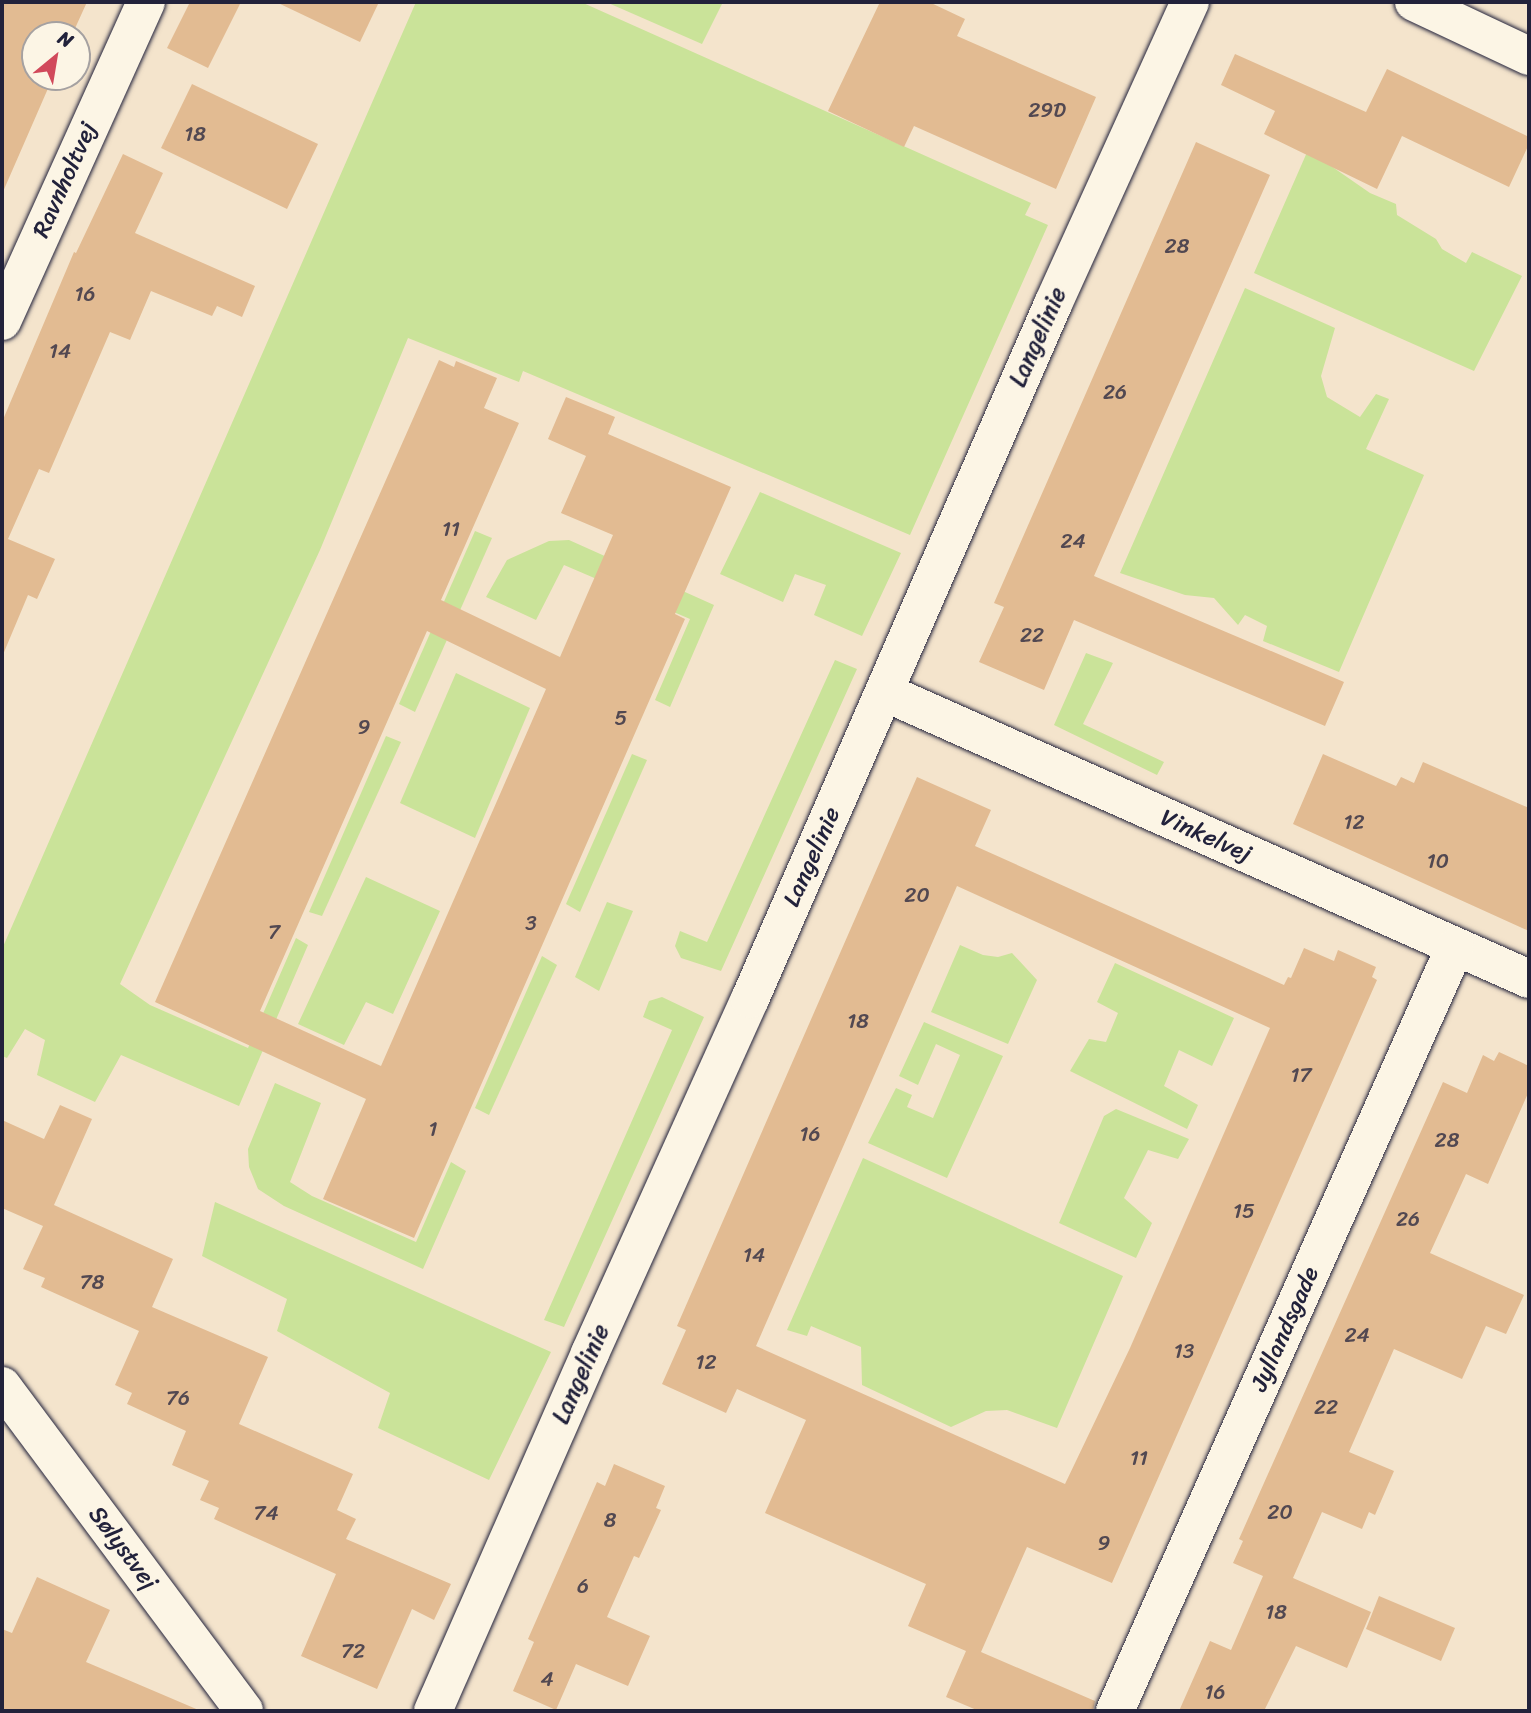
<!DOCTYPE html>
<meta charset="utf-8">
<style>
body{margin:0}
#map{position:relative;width:1531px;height:1713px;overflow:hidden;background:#f4e4cc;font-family:Sriracha,sans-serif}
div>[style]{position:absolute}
.green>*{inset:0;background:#cae399}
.building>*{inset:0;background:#e2bb92}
.roads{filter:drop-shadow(0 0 2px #22223b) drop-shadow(0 0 2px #22223b)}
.street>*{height:38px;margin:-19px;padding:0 19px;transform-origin:19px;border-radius:19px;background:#fcf5e5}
span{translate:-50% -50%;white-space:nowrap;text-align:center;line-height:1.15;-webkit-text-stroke:5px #fcf5e5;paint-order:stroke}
.number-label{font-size:21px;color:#524851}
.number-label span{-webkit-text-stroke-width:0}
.street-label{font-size:24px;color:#22223b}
.frame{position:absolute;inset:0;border:4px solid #22223b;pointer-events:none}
.north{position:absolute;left:21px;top:21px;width:70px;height:70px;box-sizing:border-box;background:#fcf5e5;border:2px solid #a5a1a1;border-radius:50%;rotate:30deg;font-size:19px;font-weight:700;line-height:28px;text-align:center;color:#22223b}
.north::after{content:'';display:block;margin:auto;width:24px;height:32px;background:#d1495b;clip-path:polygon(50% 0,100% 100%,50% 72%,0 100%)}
</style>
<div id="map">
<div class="green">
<i style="clip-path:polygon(416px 2px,581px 2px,1031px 203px,1025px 215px,1048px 225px,910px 535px,523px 371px,519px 382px,408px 338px,320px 550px,120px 984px,150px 1005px,248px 1048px,296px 938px,308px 945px,239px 1106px,121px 1055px,95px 1102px,37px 1075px,45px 1040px,25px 1029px,7px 1058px,2px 1056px,2px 949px)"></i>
<i style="clip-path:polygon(606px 2px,723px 2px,702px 44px)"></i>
<i style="clip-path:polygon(1308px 150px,1370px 193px,1396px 204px,1397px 215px,1436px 239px,1442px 249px,1466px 263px,1472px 252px,1522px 276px,1474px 371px,1254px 273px)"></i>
<i style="clip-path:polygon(1245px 288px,1335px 328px,1321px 376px,1327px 397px,1360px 417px,1376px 394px,1389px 399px,1366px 449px,1424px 475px,1339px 672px,1263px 641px,1267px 626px,1245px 615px,1238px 625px,1214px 598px,1185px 595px,1120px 573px)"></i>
<i style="clip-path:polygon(760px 492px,901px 553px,862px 636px,814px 615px,826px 585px,795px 574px,783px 602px,720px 574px)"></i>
<i style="clip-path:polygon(475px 531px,492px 538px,415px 712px,399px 704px)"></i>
<i style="clip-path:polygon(569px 540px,714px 605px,670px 707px,655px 700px,690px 619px,564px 565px,536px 620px,486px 597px,507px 560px,549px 541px)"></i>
<i style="clip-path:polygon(1086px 653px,1113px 663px,1083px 724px,1164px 762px,1157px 775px,1054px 725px)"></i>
<i style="clip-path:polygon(835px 660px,857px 669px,721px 971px,681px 958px,675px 946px,680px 931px,707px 942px)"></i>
<i style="clip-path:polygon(456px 673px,530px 708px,475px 838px,400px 803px)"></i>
<i style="clip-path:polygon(386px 736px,401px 742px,322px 916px,309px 912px)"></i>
<i style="clip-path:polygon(632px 754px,647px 760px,580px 912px,566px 904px)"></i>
<i style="clip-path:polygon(366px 877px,440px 911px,393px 1014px,366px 1002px,344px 1045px,298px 1024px)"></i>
<i style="clip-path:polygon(607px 902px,633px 911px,599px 991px,575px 977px)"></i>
<i style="clip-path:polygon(960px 945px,983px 955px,998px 957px,1012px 953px,1037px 980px,1008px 1044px,931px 1012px)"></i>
<i style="clip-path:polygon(542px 956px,557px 965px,489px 1115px,475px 1108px)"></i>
<i style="clip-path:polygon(1115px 963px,1234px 1018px,1212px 1066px,1179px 1050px,1164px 1086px,1198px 1105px,1187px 1129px,1070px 1071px,1089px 1039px,1106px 1042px,1118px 1013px,1097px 1002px)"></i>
<i style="clip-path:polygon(662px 997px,704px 1017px,564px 1327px,544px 1320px,672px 1030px,643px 1017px,649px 1001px)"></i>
<i style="clip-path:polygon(924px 1022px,1003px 1056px,947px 1178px,868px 1143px,896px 1088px,912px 1095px,907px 1107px,933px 1118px,960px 1055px,936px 1044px,918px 1085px,899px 1076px)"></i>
<i style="clip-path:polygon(275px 1083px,321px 1103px,290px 1182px,312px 1196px,416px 1242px,451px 1162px,466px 1171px,423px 1269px,284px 1206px,258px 1189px,249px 1167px,248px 1149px)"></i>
<i style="clip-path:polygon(1116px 1109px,1189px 1139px,1178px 1159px,1148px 1150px,1124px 1198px,1152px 1223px,1136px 1258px,1059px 1223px,1104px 1116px)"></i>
<i style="clip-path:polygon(863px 1158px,1123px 1276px,1057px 1428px,1007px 1410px,986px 1411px,951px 1427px,862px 1385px,861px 1347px,811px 1326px,807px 1336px,787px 1330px)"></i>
<i style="clip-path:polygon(215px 1202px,551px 1352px,489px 1480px,378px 1428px,390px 1393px,277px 1331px,287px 1299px,202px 1256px)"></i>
</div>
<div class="building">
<i style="clip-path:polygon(2px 2px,87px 2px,72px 35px,35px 35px,35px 77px,53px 77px,2px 194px)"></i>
<i style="clip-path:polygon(190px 2px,241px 2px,208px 68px,167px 48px)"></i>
<i style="clip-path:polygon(276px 2px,379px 2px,360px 42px)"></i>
<i style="clip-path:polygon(880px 2px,929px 2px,965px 19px,957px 36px,1096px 97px,1056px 189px,914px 126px,904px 147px,828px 111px)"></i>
<i style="clip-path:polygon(1235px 54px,1366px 112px,1387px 69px,1529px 137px,1529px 144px,1509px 187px,1402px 136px,1377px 189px,1264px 134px,1275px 111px,1221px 85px)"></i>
<i style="clip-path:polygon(192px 84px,318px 144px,287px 209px,161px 148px)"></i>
<i style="clip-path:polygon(1196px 142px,1270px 175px,1094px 576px,1344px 682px,1325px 726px,1074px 620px,1044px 690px,979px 662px,1004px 607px,994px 603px)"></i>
<i style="clip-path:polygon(123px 154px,163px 173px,135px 233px,255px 286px,242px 317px,217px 306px,212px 316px,151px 291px,130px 340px,110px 332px,49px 473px,39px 469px,8px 539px,55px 559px,37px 599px,28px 595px,2px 657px,2px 422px,74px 252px,76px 253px)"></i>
<i style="clip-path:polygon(evenodd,439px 360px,454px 367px,456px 361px,497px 378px,484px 408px,519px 423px,441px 600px,560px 657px,613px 535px,561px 513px,586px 456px,548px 439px,566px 397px,615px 417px,608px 434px,731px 487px,675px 614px,685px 619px,414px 1238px,323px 1199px,366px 1099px,155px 1002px,439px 360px,427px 631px,546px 689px,381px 1066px,260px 1011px,427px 631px)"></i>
<i style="clip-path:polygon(1323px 754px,1396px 786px,1401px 777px,1414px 783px,1423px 762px,1529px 808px,1529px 931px,1293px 824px)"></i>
<i style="clip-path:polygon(evenodd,917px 777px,991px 810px,975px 846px,1284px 985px,1288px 977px,1291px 978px,1304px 948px,1334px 961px,1338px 950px,1376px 967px,1372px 977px,1377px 980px,1112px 1583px,1027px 1547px,981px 1652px,1095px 1701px,1093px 1711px,979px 1711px,946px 1697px,966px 1651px,908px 1626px,926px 1584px,765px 1513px,806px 1420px,737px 1389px,726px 1413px,662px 1384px,686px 1330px,677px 1326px,917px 777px,957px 886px,1270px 1028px,1130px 1348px,1065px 1484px,756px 1346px,957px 886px)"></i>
<i style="clip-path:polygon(1499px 1052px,1529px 1066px,1529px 1091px,1488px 1184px,1466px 1174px,1430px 1253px,1524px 1295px,1506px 1334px,1486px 1326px,1462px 1379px,1394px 1349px,1349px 1452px,1394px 1471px,1375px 1515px,1369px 1512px,1362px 1529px,1322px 1512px,1293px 1578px,1371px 1612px,1347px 1668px,1296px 1646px,1264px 1711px,1179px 1711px,1210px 1641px,1231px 1650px,1263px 1576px,1233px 1563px,1243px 1541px,1239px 1539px,1443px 1082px,1467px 1093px,1483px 1055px,1494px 1061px)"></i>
<i style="clip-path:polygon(60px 1105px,92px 1119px,54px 1205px,173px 1259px,152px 1307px,268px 1357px,239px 1424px,353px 1474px,337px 1510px,356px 1519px,346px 1539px,451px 1584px,434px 1620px,412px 1609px,377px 1689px,301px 1656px,336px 1574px,214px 1519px,219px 1508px,200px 1500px,209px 1481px,172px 1465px,186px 1431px,127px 1404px,132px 1393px,115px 1385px,139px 1331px,41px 1287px,45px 1278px,23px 1269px,43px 1226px,2px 1208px,2px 1120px,44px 1139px)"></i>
<i style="clip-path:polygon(614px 1464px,665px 1486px,656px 1508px,661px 1510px,639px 1558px,634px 1556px,607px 1617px,650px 1636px,628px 1686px,576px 1664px,556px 1710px,513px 1691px,534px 1642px,528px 1639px,597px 1482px,605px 1486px)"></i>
<i style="clip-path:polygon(37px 1577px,110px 1610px,86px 1662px,201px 1711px,2px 1711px,2px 1629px,12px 1633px)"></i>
<i style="clip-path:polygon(1379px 1596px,1455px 1628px,1441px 1661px,1366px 1629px)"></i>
</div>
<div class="roads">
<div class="street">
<i style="left:1414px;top:2px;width:127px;rotate:25.2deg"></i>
<i style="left:2px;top:321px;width:350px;rotate:-65.7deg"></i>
<i style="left:884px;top:692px;width:706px;rotate:23.99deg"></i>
<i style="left:2px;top:1386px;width:405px;rotate:53.3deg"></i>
<i style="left:433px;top:1711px;width:391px;rotate:-66.3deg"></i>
<i style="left:590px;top:1353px;width:388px;rotate:-65.7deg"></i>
<i style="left:750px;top:999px;width:758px;rotate:-66.44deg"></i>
<i style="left:1053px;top:304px;width:332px;rotate:-65.6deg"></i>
<i style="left:1115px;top:1711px;width:836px;rotate:-66.01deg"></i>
</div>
</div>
<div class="number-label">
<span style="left:1047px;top:110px">29D</span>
<span style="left:195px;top:134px">18</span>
<span style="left:1177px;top:246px">28</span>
<span style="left:85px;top:294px">16</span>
<span style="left:60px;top:351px">14</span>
<span style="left:1115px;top:392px">26</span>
<span style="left:451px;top:529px">11</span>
<span style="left:1073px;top:541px">24</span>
<span style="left:1032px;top:635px">22</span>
<span style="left:621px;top:718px">5</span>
<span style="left:364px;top:727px">9</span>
<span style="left:1354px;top:822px">12</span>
<span style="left:1438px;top:861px">10</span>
<span style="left:917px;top:895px">20</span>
<span style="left:531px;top:923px">3</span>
<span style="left:274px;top:932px">7</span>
<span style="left:858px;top:1021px">18</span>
<span style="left:1301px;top:1075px">17</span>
<span style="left:433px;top:1129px">1</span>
<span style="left:810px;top:1134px">16</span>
<span style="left:1447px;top:1140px">28</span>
<span style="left:1244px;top:1211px">15</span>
<span style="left:1408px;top:1219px">26</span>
<span style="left:754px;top:1255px">14</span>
<span style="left:92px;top:1282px">78</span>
<span style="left:1357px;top:1335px">24</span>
<span style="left:1184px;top:1351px">13</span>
<span style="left:706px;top:1362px">12</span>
<span style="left:178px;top:1398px">76</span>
<span style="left:1326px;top:1407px">22</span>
<span style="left:1139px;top:1458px">11</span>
<span style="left:1280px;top:1512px">20</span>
<span style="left:266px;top:1513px">74</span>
<span style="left:610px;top:1520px">8</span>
<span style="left:1104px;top:1543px">9</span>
<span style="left:583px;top:1586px">6</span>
<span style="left:1276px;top:1612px">18</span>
<span style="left:353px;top:1651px">72</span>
<span style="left:547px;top:1679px">4</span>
<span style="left:1215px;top:1692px">16</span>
</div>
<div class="street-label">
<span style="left:65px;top:180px;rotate:-66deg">Ravnholtvej</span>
<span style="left:1038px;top:337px;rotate:-66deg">Langelinie</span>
<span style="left:1206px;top:836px;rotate:24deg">Vinkelvej</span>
<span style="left:812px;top:857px;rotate:-66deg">Langelinie</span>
<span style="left:1285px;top:1329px;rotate:-66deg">Jyllandsgade</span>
<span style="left:581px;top:1374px;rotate:-66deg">Langelinie</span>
<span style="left:123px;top:1548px;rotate:53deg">Sølystvej</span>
</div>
<div class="frame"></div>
<div class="north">N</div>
</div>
